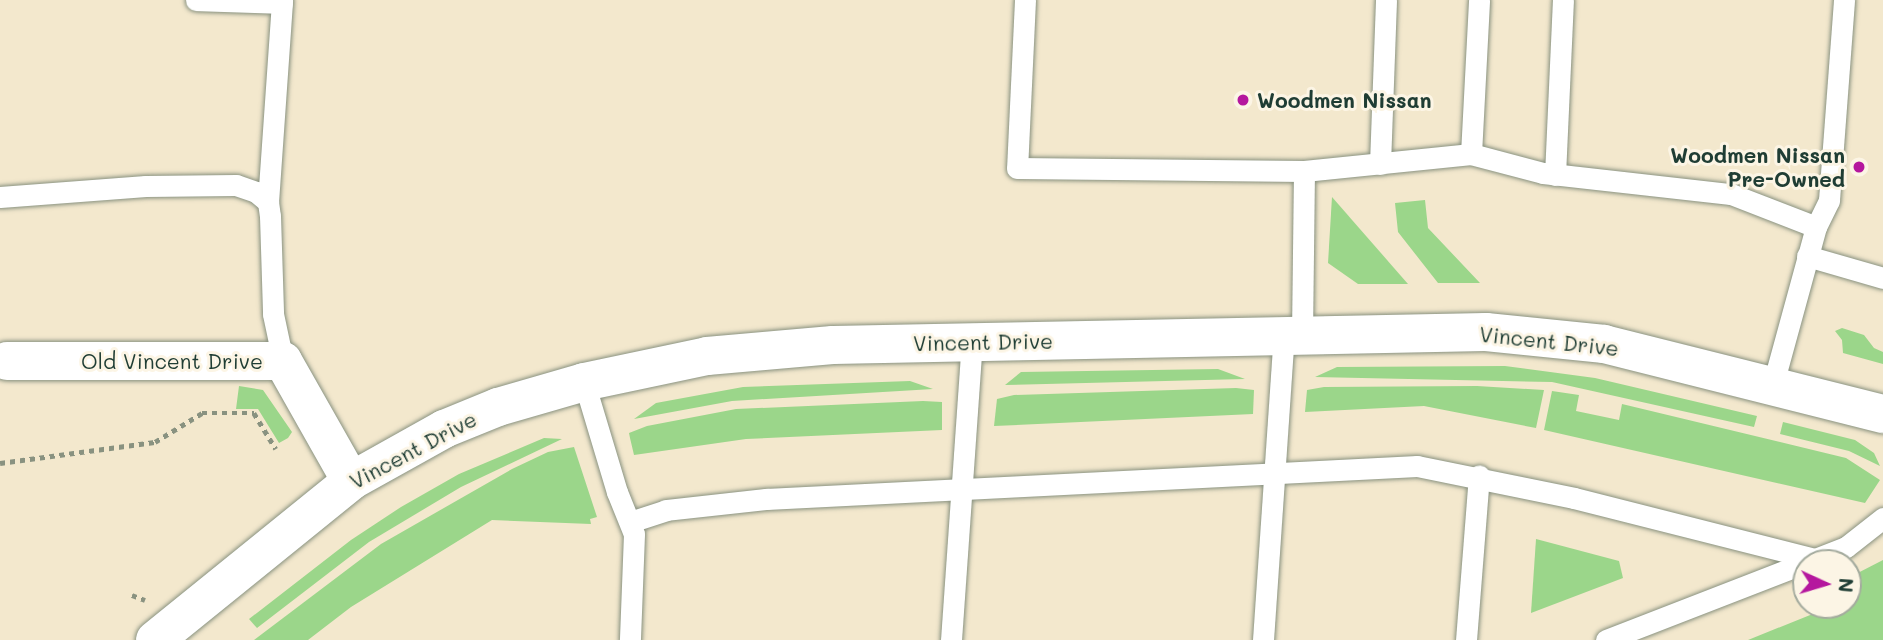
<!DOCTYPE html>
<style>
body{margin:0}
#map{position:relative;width:1883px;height:640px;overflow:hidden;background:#f3e8cd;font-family:Mali,sans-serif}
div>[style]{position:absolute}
.green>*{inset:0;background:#9bd68a}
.path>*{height:4.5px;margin-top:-2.25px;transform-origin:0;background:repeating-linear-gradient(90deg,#899280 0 5px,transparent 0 10px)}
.roads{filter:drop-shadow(0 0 2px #899280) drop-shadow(0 0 2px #899280)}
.lane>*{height:21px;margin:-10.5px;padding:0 10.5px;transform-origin:10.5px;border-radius:10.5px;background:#fff}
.street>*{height:38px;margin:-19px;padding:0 19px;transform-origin:19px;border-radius:19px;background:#fff}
.secondary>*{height:38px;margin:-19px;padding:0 19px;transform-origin:19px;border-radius:19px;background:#fff}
.dots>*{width:19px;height:19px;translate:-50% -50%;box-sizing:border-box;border:4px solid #fcf5e5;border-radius:50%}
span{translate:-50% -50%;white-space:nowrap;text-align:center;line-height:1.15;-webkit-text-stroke:6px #fcf5e5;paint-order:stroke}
.poi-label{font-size:21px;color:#1f3d34;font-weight:700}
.left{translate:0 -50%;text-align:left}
.right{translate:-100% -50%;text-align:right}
.street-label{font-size:21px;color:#1f3d34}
.north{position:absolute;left:1792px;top:549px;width:70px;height:70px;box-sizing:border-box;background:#fcf5e5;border:2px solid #a4ab9e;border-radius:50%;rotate:94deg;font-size:19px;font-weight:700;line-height:28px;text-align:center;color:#1f3d34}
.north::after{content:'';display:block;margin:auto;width:24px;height:32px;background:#b5179e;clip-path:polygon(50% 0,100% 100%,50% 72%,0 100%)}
</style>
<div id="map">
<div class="green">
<i style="clip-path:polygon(1332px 197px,1408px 284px,1358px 284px,1328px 263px)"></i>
<i style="clip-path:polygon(1425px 200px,1428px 228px,1480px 283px,1438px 283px,1398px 232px,1395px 203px)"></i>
<i style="clip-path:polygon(1842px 328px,1864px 335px,1874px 348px,1883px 352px,1883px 364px,1843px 353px,1842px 340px,1835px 331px)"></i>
<i style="clip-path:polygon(1505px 366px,1595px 378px,1757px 416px,1754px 427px,1552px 382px,1315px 377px,1337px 367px)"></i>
<i style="clip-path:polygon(1218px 369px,1245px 379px,1005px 385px,1021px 372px)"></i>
<i style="clip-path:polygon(910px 381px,933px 389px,732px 401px,634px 419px,656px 403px,743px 387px)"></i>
<i style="clip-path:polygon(239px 386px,263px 390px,292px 432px,288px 438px,279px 443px,258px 409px,236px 409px)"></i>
<i style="clip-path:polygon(1477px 386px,1544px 390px,1536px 428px,1424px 406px,1305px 412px,1307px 390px,1324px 387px)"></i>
<i style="clip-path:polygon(1236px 388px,1254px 390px,1253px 414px,994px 426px,997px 399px,1014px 395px)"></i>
<i style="clip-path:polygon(1552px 391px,1579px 395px,1576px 411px,1619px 420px,1622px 404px,1846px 458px,1880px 480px,1865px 503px,1544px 430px)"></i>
<i style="clip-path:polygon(923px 401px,942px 402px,942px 430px,746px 439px,634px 455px,630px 438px,629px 433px,647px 426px,736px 409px)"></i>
<i style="clip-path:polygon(1783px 422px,1855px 440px,1874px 453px,1880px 466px,1849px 451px,1780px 434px)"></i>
<i style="clip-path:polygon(544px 438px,562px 439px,461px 487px,369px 542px,257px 628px,249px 619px,351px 540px,401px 507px,459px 474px)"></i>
<i style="clip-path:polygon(574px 447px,597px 517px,590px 519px,591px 524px,492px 520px,351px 607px,308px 640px,254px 640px,381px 544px,512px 469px,548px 452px)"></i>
<i style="clip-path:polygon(1536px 539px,1619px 561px,1623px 578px,1531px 613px)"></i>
<i style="clip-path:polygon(1883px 560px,1883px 640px,1748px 640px,1825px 609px,1824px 605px,1848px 605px,1848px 578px)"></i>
</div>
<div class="path">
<i style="left:0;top:463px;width:156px;rotate:-7.7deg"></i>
<i style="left:155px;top:442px;width:55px;rotate:-31.7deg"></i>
<i style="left:202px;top:413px;width:52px"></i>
<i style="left:254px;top:413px;width:42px;rotate:58.6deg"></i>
<i style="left:132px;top:595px;width:14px;rotate:21deg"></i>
</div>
<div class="roads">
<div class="lane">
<i style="left:196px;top:0;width:86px;rotate:2deg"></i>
<i style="left:1025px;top:0;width:168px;rotate:92.7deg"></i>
<i style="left:1017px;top:168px;width:287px;rotate:0.6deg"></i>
<i style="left:1304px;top:171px;width:168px;rotate:-5.8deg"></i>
<i style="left:1471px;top:154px;width:154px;rotate:-87deg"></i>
<i style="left:1471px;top:154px;width:74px;rotate:14.8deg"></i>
<i style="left:1543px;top:173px;width:189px;rotate:6.4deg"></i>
<i style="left:1731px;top:194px;width:91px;rotate:21.2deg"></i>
<i style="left:1380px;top:164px;width:164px;rotate:-87.9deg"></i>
<i style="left:1555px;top:175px;width:175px;rotate:-87.4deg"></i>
<i style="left:0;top:197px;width:146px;rotate:-4.3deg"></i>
<i style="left:146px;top:186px;width:90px;rotate:-0.6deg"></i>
<i style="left:236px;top:185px;width:21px;rotate:19deg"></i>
<i style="left:256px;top:192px;width:16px;rotate:40deg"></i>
<i style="left:268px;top:202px;width:14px;rotate:82deg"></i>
<i style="left:270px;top:216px;width:98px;rotate:88.2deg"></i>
<i style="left:273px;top:314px;width:48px;rotate:78deg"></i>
<i style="left:268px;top:202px;width:202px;rotate:-86deg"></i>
<i style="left:1807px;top:256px;width:79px;rotate:16.1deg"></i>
<i style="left:1302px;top:334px;width:163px;rotate:-89.3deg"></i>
<i style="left:584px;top:382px;width:115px;rotate:73.3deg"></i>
<i style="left:617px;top:492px;width:45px;rotate:68deg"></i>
<i style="left:634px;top:534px;width:106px;rotate:92.2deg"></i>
<i style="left:1773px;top:384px;width:163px;rotate:-74.7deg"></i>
<i style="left:1816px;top:227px;width:30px;rotate:-64deg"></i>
<i style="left:1829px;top:200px;width:201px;rotate:-85.7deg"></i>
<i style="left:630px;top:522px;width:38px;rotate:-18deg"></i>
<i style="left:666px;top:510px;width:101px;rotate:-6.3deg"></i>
<i style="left:766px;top:499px;width:652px;rotate:-2.9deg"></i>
<i style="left:1417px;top:466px;width:160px;rotate:11.5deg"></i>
<i style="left:1574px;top:498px;width:249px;rotate:14.2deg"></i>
<i style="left:1815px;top:559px;width:33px;rotate:-21deg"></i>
<i style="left:1846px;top:547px;width:47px;rotate:-38.1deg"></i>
<i style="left:951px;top:640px;width:298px;rotate:-86deg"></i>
<i style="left:1263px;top:640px;width:306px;rotate:-86.1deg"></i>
<i style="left:1466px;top:640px;width:165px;rotate:-85.5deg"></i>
<i style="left:1606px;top:640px;width:224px;rotate:-21.2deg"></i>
</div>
<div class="street">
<i style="left:7px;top:361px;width:276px"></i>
<i style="left:283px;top:361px;width:138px;rotate:60.5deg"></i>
</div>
<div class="secondary">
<i style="left:155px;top:640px;width:252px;rotate:-39deg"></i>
<i style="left:351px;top:481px;width:107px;rotate:-29.2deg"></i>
<i style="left:444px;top:429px;width:58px;rotate:-22.2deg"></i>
<i style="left:498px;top:407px;width:90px;rotate:-16.2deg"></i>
<i style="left:584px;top:382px;width:126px;rotate:-11.9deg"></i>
<i style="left:707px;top:356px;width:126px;rotate:-5deg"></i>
<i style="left:833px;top:345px;width:653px;rotate:-1.14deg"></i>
<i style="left:1486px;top:332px;width:119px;rotate:5.8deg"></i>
<i style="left:1604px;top:344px;width:288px;rotate:14.1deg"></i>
</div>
</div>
<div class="dots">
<i style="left:1243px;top:100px;background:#b5179e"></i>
<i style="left:1859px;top:167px;background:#b5179e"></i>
</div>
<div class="poi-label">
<span class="left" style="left:1257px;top:100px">Woodmen Nissan</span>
<span class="right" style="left:1845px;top:167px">Woodmen Nissan<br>Pre-Owned</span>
</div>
<div class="street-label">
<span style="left:1549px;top:341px;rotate:6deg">Vincent Drive</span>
<span style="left:983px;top:342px;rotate:-1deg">Vincent Drive</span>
<span style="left:172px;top:361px">Old Vincent Drive</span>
<span style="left:413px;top:450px;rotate:-28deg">Vincent Drive</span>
</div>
<div class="north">N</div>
</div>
